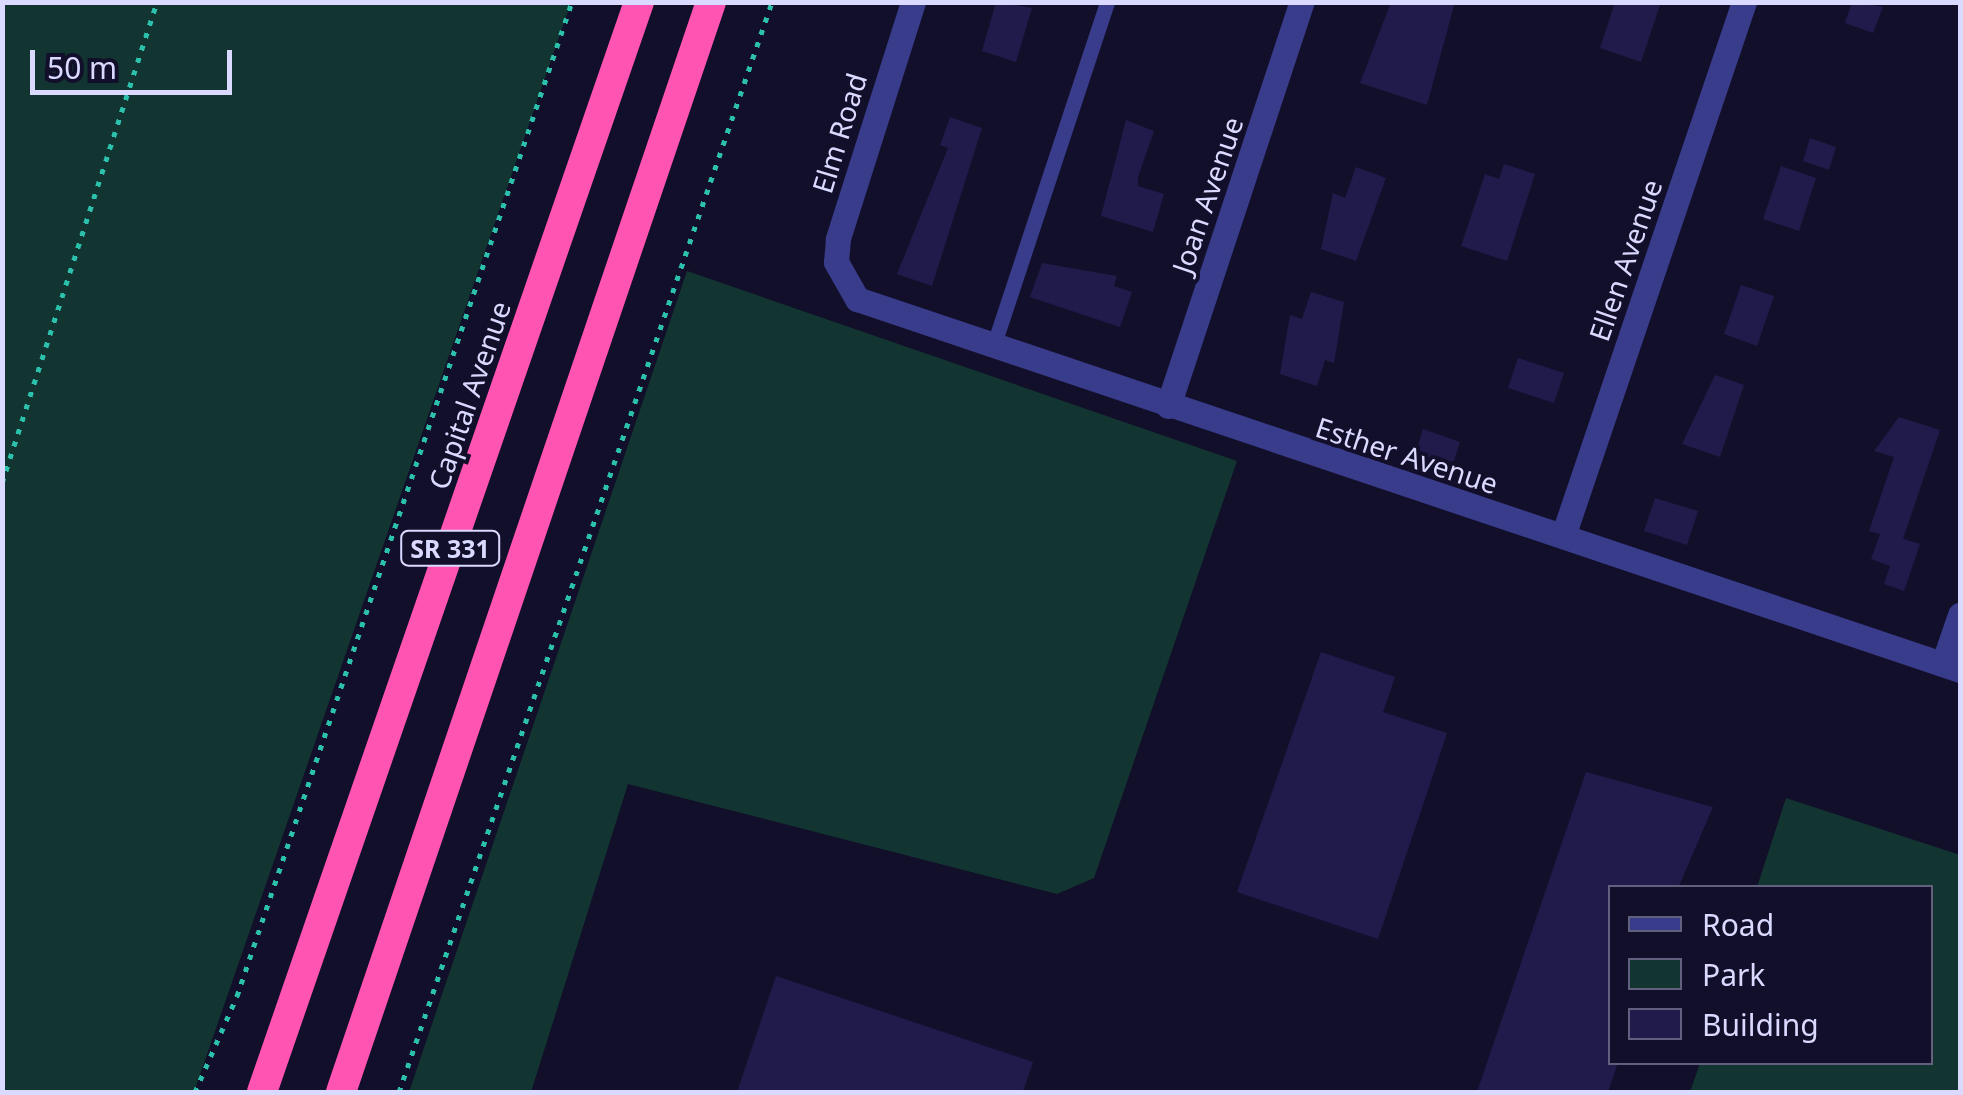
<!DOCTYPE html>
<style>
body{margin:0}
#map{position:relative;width:1963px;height:1095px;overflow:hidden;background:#120f2a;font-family:"Noto Sans",sans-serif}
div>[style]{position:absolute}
.green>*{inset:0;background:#123531}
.building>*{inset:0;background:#211b4c}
.path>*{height:5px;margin-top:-2.5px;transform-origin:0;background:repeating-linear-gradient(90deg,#2bc1ad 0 5px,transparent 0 13px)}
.lane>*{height:15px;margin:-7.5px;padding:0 7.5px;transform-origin:7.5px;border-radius:7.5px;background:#393b8b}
.street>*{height:25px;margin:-12.5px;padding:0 12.5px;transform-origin:12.5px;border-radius:12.5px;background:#393b8b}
.highway>*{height:30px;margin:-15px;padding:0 15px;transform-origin:15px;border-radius:15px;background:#ff54b2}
span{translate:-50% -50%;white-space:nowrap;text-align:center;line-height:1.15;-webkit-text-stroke:8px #120f2a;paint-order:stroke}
.shield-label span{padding:2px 8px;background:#120f2a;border:2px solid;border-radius:8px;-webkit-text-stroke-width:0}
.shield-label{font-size:25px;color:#dad9ff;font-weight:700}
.street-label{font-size:28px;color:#dad9ff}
.frame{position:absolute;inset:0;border:5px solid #dad9ff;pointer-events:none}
.legend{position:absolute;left:1608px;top:885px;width:325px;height:180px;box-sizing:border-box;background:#120f2a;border:2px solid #62607f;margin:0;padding:12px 18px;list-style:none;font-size:30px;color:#dad9ff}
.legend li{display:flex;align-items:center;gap:20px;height:50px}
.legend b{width:50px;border:2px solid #62607f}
.scale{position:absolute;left:30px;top:50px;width:202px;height:45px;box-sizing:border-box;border:5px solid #dad9ff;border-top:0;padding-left:12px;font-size:30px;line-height:35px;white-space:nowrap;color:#dad9ff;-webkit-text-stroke:8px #120f2a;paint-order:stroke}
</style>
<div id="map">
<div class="green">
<i style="clip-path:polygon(2px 3px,571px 3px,194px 1092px,3px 1092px)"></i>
<i style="clip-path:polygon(687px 271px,1237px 461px,1094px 878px,1057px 894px,628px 784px,531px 1092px,409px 1092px)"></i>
<i style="clip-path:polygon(1786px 798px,1960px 855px,1960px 1092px,1690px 1092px,1700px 1063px,1930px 1062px,1930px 888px,1757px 887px)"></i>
</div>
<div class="building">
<i style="clip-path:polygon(996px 2px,1032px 8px,1016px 62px,982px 51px)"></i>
<i style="clip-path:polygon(1391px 2px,1455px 2px,1427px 105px,1360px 83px)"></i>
<i style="clip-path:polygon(1615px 2px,1661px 2px,1641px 62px,1600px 48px)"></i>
<i style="clip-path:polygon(1852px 2px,1883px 7px,1873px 33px,1845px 23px)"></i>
<i style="clip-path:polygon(950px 117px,982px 128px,932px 286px,897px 274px,948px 148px,940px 145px)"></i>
<i style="clip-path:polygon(1126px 120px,1154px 131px,1138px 177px,1138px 186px,1164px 194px,1153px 232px,1101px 216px)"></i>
<i style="clip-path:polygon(1810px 138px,1836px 147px,1829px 170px,1803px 161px)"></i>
<i style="clip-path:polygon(1504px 164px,1535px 174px,1507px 261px,1461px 246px,1485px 174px,1499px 179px)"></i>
<i style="clip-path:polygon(1781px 166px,1816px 178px,1799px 231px,1763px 219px)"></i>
<i style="clip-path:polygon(1356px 167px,1386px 178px,1356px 261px,1321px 249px,1333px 193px,1345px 198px)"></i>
<i style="clip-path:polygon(1042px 263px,1117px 276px,1114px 286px,1132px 292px,1120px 327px,1030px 297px)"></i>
<i style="clip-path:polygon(1741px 285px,1774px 296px,1757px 346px,1724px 334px)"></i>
<i style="clip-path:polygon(1311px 292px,1344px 302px,1334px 363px,1325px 360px,1317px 386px,1280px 374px,1290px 315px,1302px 319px)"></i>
<i style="clip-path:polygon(1518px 358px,1564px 373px,1554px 403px,1508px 388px)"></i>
<i style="clip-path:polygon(1715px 375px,1744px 385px,1720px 457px,1682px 444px)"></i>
<i style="clip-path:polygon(1899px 417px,1940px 430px,1903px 539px,1920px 544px,1904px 591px,1884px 584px,1890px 566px,1871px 559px,1880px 534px,1869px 531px,1894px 457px,1874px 451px)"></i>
<i style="clip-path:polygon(1423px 429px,1460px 442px,1451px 470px,1414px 458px)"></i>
<i style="clip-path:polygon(1655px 498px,1698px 511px,1687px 545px,1644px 531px)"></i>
<i style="clip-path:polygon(1321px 652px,1395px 677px,1383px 712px,1447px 733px,1378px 939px,1237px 892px)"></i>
<i style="clip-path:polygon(1586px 772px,1713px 807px,1678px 888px,1610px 888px,1610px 1062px,1618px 1062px,1608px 1092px,1477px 1092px)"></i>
<i style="clip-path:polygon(776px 976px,1033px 1062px,1023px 1092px,737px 1092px)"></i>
</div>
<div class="path">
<i style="left:2px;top:483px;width:505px;rotate:-72.14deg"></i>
<i style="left:195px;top:1092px;width:105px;rotate:-66.4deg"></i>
<i style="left:237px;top:996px;width:1049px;rotate:-71.38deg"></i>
<i style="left:399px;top:1092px;width:1152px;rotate:-71.11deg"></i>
</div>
<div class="lane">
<i style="left:993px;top:347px;width:363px;rotate:-71.7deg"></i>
</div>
<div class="street">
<i style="left:913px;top:2px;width:249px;rotate:107.6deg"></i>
<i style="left:838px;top:239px;width:23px;rotate:95deg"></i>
<i style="left:836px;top:262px;width:43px;rotate:60.4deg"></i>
<i style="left:857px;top:299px;width:1164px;rotate:18.59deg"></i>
<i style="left:1168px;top:406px;width:426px;rotate:-71.7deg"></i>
<i style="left:1563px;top:536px;width:564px;rotate:-71.28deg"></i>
<i style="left:1943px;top:664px;width:52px;rotate:-70.9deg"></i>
</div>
<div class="highway">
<i style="left:262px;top:1092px;width:1153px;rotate:-70.92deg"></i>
<i style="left:341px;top:1092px;width:1151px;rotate:-71.25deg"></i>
</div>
<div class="shield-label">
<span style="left:450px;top:548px">SR 331</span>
</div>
<div class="street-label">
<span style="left:839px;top:133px;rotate:-73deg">Elm Road</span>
<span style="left:1207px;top:195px;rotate:-71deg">Joan Avenue</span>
<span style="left:1625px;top:260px;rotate:-71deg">Ellen Avenue</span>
<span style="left:469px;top:395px;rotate:-71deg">Capital Avenue</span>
<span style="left:1407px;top:455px;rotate:18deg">Esther Avenue</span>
</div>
<div class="frame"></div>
<ul class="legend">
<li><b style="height:12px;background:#393b8b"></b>Road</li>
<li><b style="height:28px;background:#123531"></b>Park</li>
<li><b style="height:28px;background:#211b4c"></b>Building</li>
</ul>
<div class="scale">50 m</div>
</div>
